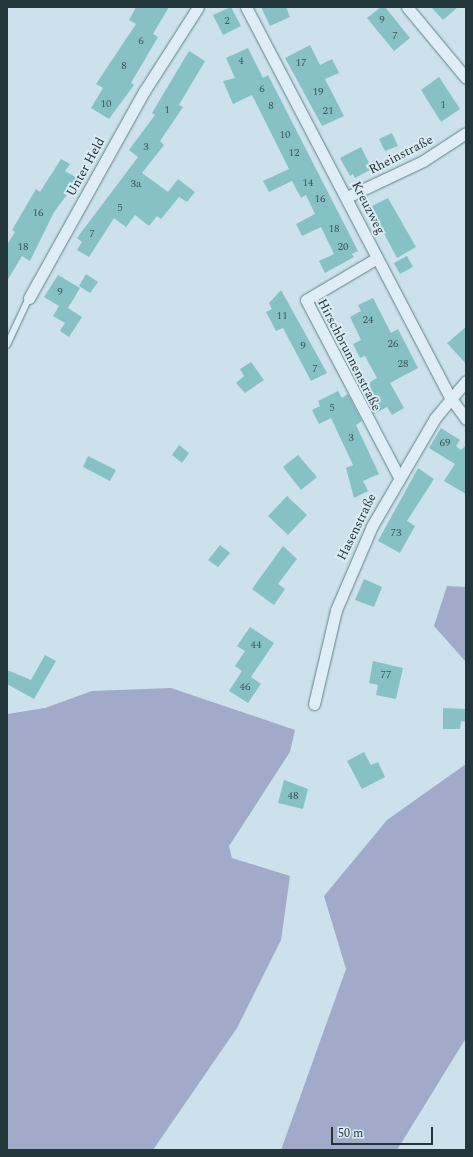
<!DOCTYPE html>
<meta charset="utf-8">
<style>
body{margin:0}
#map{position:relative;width:473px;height:1157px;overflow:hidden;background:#cce1eb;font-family:Spectral,serif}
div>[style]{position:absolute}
.green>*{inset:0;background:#a1abc9}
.building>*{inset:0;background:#86c2c5}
.roads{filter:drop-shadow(0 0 1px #628087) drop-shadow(0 0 1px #628087)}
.lane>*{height:5.5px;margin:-2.75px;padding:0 2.75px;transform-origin:2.75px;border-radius:2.75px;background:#dfeef6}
.street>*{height:11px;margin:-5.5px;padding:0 5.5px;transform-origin:5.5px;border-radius:5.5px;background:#dfeef6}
span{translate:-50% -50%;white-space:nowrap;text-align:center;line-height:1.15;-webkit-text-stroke:4px #dbebf3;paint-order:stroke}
.number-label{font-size:11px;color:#3c595c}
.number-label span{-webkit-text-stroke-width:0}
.street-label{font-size:13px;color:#233639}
.frame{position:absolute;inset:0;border:8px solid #233639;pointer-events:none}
.scale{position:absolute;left:331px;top:1127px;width:102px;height:18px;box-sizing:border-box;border:2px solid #233639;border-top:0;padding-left:5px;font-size:12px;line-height:14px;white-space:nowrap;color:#233639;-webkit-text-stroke:3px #dbebf3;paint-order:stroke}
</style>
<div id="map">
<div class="green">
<i style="clip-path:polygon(447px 586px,466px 587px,466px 662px,434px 626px)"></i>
<i style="clip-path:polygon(171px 688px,295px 730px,290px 752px,229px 846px,232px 858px,290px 876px,281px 940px,237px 1028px,153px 1150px,7px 1150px,7px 714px,45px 708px,92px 691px)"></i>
<i style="clip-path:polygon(466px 764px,466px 1038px,397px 1150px,281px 1150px,346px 969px,324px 896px,387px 820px)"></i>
</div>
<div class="building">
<i style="clip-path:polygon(136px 7px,169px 7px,153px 34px,158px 37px,131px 83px,134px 85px,109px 119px,91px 108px,103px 88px,96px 84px,136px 24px,129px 20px)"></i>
<i style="clip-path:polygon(231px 7px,241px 26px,223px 35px,213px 15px)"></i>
<i style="clip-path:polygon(261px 7px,286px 7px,290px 17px,270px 26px)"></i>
<i style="clip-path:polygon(381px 7px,385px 7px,410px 38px,394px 51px,367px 18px)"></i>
<i style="clip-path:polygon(431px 7px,458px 7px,443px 20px)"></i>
<i style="clip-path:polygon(310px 45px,320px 65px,332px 59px,339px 73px,325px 79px,344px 116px,322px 126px,285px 58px)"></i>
<i style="clip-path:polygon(248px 48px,263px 78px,268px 75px,358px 251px,352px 254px,354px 257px,325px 273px,319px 261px,334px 254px,321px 227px,302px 236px,296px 224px,315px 214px,306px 195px,301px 198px,292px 181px,269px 192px,263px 181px,289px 169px,252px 95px,233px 104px,223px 81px,235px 78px,226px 58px)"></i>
<i style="clip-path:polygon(189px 51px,205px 61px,179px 105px,183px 107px,160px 141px,164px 145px,142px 173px,168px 192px,178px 179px,195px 192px,187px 202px,179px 197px,161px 219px,157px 216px,149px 226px,135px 215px,126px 227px,114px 218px,89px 257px,77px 250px,82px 242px,77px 238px,138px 157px,129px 150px,155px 115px,152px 113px)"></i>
<i style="clip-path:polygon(439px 77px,460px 109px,441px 122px,421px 90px)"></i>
<i style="clip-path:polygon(392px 133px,398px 146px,385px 151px,379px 139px)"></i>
<i style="clip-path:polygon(361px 147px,372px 169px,355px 178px,353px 174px,350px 176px,340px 158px)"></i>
<i style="clip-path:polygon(61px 159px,70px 164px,65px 171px,79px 179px,54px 212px,30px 261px,22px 256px,7px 281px,7px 245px,15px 232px,12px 230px,36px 189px,40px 192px)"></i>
<i style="clip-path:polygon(388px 198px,416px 247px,397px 258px,370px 207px)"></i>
<i style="clip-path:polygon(407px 256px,413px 267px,400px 274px,394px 263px)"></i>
<i style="clip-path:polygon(86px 274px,98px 282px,90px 293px,79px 286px)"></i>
<i style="clip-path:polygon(58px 275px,80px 288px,68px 308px,82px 317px,69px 337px,60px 331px,65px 323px,53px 316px,59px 306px,44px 297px)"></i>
<i style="clip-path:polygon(281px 290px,327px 373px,311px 381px,283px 328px,276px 331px,266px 312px,272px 309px,269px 303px)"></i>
<i style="clip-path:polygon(373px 298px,391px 333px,398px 329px,418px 368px,390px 383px,404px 408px,392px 415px,387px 407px,374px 414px,360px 388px,377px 378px,365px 356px,360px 358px,353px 344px,361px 340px,350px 317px,361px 311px,358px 305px)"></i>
<i style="clip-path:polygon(466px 327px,466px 364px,447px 343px)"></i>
<i style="clip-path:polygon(251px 362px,264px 380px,245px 393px,236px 383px,244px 376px,240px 369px)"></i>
<i style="clip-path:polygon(338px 391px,342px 398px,348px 394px,362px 421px,356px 425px,379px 474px,363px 481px,368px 491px,354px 498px,346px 468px,353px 465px,331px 418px,319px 424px,312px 410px,320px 406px,318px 401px)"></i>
<i style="clip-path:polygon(441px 428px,460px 440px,456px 446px,461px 450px,466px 445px,466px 494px,444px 481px,455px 464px,429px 448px)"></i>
<i style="clip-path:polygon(179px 445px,189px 453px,182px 463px,172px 455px)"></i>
<i style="clip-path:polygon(298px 455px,317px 477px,301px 490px,283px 467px)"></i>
<i style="clip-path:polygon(88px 456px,116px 470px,110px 481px,83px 467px)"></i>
<i style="clip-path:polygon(418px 468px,434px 479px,407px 521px,415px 526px,400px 553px,378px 541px)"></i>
<i style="clip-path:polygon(287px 496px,307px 515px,288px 535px,268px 516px)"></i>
<i style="clip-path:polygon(220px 545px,230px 553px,218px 567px,208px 560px)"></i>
<i style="clip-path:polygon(283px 546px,297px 559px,278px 584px,285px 589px,274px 605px,252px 589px)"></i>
<i style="clip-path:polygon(364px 579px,382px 587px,374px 607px,355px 600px)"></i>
<i style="clip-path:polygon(250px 627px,274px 643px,251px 677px,261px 684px,248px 703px,229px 691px,242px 671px,235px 666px,245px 651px,237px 646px)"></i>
<i style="clip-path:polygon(45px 655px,56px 661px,34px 699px,7px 684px,7px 670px,31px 680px)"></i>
<i style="clip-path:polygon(373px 661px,403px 668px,396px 699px,376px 695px,378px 685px,369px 683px)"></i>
<i style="clip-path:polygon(443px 708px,466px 709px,466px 722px,461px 721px,460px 729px,443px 729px)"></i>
<i style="clip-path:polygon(364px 752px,371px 765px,378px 762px,385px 777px,362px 789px,347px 761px)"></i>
<i style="clip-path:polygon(284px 780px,308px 789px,303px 809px,278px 803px)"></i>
</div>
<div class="roads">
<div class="lane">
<i style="left:7px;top:345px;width:52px;rotate:-64.9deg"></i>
</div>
<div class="street">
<i style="left:246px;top:7px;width:440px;rotate:62.4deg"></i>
<i style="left:450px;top:397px;width:27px;rotate:54deg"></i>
<i style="left:407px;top:7px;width:92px;rotate:50.3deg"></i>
<i style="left:347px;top:197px;width:84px;rotate:-25.3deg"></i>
<i style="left:423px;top:161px;width:51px;rotate:-33.1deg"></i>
<i style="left:377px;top:258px;width:82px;rotate:149.4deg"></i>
<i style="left:306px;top:300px;width:198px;rotate:62.3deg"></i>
<i style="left:29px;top:298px;width:238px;rotate:-60.9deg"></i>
<i style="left:145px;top:90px;width:98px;rotate:-57.4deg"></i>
<i style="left:314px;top:704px;width:97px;rotate:-76.8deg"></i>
<i style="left:336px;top:610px;width:91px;rotate:-66.8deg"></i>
<i style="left:372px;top:526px;width:125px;rotate:-59.7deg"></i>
<i style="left:435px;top:418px;width:48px;rotate:-50deg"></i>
</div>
</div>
<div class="number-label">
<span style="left:382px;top:20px">9</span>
<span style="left:227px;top:21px">2</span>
<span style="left:395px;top:36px">7</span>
<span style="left:141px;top:41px">6</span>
<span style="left:241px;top:61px">4</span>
<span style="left:301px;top:63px">17</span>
<span style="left:124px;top:66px">8</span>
<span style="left:262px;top:89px">6</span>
<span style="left:318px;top:92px">19</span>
<span style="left:106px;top:104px">10</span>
<span style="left:443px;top:105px">1</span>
<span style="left:271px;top:106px">8</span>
<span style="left:167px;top:110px">1</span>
<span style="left:328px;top:111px">21</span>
<span style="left:285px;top:135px">10</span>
<span style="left:146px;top:147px">3</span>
<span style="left:294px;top:153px">12</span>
<span style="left:308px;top:183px">14</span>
<span style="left:136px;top:184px">3a</span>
<span style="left:320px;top:199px">16</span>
<span style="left:120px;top:208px">5</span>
<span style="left:38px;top:213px">16</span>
<span style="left:334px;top:229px">18</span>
<span style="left:92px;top:234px">7</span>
<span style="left:23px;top:247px">18</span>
<span style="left:343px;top:247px">20</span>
<span style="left:60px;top:292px">9</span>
<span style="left:282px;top:316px">11</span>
<span style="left:368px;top:320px">24</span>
<span style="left:393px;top:344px">26</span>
<span style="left:303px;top:346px">9</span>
<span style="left:403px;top:364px">28</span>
<span style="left:315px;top:369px">7</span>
<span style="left:332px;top:408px">5</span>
<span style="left:351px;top:438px">3</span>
<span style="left:445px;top:443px">69</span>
<span style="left:396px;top:533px">73</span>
<span style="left:256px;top:645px">44</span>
<span style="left:386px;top:675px">77</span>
<span style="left:245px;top:687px">46</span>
<span style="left:293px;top:796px">48</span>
</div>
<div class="street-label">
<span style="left:401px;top:155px;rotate:-27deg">Rheinstraße</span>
<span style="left:86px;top:167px;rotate:-61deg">Unter Held</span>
<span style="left:368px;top:208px;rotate:63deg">Kreuzweg</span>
<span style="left:349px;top:355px;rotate:63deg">Hirschbrunnenstraße</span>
<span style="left:357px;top:527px;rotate:-64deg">Hasenstraße</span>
</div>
<div class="frame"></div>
<div class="scale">50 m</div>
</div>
